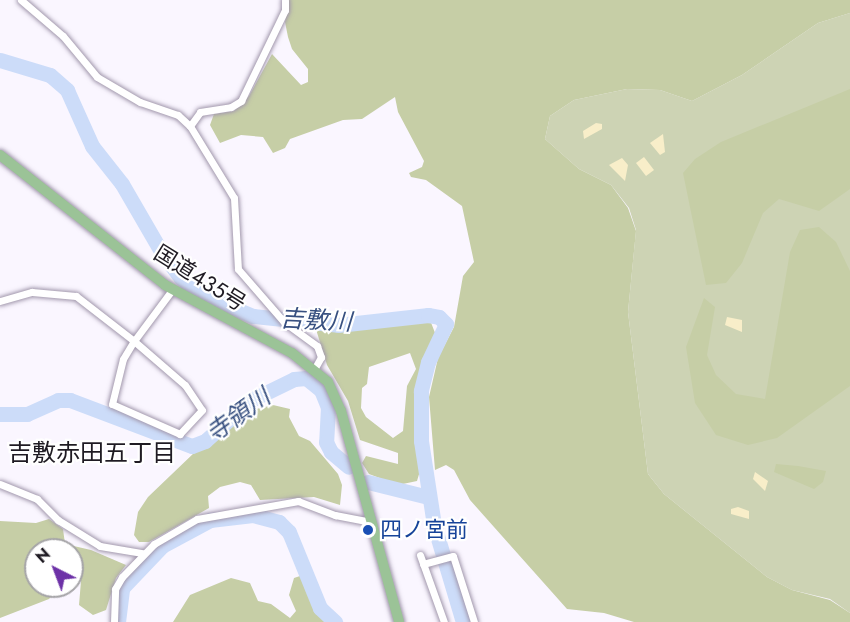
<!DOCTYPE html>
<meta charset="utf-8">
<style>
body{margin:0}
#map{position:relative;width:850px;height:622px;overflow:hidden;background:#faf6ff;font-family:Jost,"Noto Sans JP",sans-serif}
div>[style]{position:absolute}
.green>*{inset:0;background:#cdd3b4}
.forest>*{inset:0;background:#c6cea6}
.sand>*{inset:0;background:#f8eec9}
.river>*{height:15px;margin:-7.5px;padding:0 7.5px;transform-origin:7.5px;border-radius:7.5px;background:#ccdcf9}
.roads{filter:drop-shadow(0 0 2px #a298ad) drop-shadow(0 0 2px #a298ad)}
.minor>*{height:7px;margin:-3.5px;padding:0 3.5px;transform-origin:3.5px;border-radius:3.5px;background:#fff}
.trunk>*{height:10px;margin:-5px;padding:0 5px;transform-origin:5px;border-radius:5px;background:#9bc397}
.dots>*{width:16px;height:16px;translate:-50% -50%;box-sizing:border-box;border:3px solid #fff;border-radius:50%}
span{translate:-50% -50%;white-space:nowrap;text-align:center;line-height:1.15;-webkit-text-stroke:4.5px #fff;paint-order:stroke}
.street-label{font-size:22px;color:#1f1b23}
.transit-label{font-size:22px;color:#164399}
.left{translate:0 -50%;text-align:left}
.water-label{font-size:24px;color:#385080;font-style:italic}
.neighbourhood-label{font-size:24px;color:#1f1b23}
.north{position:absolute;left:24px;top:538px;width:60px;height:60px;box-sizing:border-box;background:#fff;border:2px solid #a5a4a7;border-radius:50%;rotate:318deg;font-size:16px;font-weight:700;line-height:24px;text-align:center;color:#1f1b23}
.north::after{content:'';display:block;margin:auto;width:21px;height:27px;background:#6d31a7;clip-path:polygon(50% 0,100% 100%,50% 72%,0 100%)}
</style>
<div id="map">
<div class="green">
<i style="clip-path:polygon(850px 13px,850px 613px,830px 599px,792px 590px,767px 577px,664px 494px,648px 474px,628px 312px,636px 230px,629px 208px,611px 185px,579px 169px,545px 139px,550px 116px,574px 100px,627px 89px,660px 90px,692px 101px,742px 75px,818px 23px)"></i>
</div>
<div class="forest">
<i style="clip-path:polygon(289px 0,850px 0,850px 13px,818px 23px,742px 75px,692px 101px,660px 90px,627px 89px,574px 100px,550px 116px,545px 139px,579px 169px,611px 185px,628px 208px,636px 231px,628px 312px,648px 474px,664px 494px,767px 577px,792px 590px,830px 600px,850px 613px,850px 622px,634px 622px,604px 613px,567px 609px,470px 500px,454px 470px,446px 465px,435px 470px,429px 397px,438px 358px,454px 327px,463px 276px,474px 262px,462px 206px,426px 180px,411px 177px,409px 173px,422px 167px,424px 161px,398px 112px,395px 97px,362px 119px,343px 120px,290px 139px,285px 148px,273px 153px,263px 137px,241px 135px,220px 143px,210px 125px,214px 114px,234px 111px,249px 96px,272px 54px,301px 85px,308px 82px,308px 69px,292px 49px,288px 37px,285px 22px)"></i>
<i style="clip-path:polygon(850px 89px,850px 189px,819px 211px,779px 199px,763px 213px,742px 263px,726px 283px,706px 285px,683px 173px,695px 159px,721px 142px)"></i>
<i style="clip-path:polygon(819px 227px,836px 242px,850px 271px,850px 386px,777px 438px,748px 445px,716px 435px,695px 403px,686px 347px,704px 298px,715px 307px,707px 355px,716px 375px,736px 394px,765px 399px,790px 252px,800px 230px)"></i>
<i style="clip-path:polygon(evenodd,413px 320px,430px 320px,437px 338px,421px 367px,416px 402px,422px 464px,417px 481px,398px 485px,369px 474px,362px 463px,366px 456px,398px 464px,398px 453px,360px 440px,348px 401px,327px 365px,315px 326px,388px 327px,413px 320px,410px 353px,416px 369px,407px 386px,403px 431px,393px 438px,366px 417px,361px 408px,362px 388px,367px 384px,369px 367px,410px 353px)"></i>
<i style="clip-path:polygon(273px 405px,290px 409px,289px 417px,299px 436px,310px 441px,338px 474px,342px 485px,340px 505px,314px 497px,260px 500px,251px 485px,240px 482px,220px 487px,208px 496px,209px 508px,149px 542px,139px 542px,134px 535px,138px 512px,148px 497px,195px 452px,256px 409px)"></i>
<i style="clip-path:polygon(776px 464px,798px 466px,826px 471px,823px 482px,814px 489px,774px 472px)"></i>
<i style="clip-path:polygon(49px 519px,63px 529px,65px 544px,91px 550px,126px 565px,116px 578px,106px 610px,93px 615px,79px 605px,81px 581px,72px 565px,72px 550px,36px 550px,36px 586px,61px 586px,49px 599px,0 618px,0 521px,36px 523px)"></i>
<i style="clip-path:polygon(303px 575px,317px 613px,327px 622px,173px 622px,190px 595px,231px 578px,250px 583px,258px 601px,271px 604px,290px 618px,296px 611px,289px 595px,294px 578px)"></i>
</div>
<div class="sand">
<i style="clip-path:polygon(596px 123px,602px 124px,602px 129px,584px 139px,583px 131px)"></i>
<i style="clip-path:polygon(663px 134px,665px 152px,660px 155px,650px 143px)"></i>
<i style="clip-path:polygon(644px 157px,654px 170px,646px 176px,636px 163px)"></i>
<i style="clip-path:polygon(622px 158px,628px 165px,625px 181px,609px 165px)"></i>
<i style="clip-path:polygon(727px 317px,742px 320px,742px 332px,725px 325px)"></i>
<i style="clip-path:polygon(755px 472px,768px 481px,765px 491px,753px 479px)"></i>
<i style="clip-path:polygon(738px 507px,749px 511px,749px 519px,731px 514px,731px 509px)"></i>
</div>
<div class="river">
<i style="left:0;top:60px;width:52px;rotate:16.7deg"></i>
<i style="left:50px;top:75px;width:23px;rotate:41deg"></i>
<i style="left:67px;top:90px;width:61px;rotate:65.9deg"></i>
<i style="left:92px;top:146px;width:48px;rotate:51.7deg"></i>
<i style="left:122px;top:184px;width:80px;rotate:59.9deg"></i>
<i style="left:162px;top:253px;width:31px;rotate:53deg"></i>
<i style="left:181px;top:278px;width:27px;rotate:39deg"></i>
<i style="left:202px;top:295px;width:55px;rotate:22.4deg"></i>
<i style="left:253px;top:316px;width:85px;rotate:6deg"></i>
<i style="left:338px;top:325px;width:91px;rotate:-6.3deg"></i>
<i style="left:428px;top:315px;width:11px;rotate:10deg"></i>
<i style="left:439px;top:317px;width:10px;rotate:45deg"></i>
<i style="left:446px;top:324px;width:42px;rotate:115.3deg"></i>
<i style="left:428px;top:362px;width:30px;rotate:104deg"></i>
<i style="left:421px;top:391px;width:50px;rotate:90deg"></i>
<i style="left:421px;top:441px;width:85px;rotate:81.2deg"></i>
<i style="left:434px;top:525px;width:101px;rotate:73.4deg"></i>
<i style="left:0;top:414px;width:27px"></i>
<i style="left:27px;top:414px;width:34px;rotate:-24deg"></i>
<i style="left:58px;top:400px;width:12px"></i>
<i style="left:70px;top:400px;width:130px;rotate:20.7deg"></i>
<i style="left:192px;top:446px;width:14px;rotate:-21deg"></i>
<i style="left:205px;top:441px;width:62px;rotate:-41.7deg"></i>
<i style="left:251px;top:400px;width:48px;rotate:-26deg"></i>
<i style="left:294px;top:379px;width:12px;rotate:-5deg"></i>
<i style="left:306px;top:378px;width:19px;rotate:39deg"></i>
<i style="left:321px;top:390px;width:18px;rotate:68deg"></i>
<i style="left:328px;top:407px;width:35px;rotate:93deg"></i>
<i style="left:326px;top:442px;width:11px;rotate:63deg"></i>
<i style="left:331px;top:452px;width:23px;rotate:40deg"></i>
<i style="left:368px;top:482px;width:62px;rotate:14deg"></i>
<i style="left:118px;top:622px;width:34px;rotate:-83deg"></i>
<i style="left:122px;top:588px;width:58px;rotate:-46.4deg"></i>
<i style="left:162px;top:546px;width:55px;rotate:-28.4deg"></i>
<i style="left:210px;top:520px;width:43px;rotate:-6.6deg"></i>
<i style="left:253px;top:515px;width:27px;rotate:15deg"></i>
<i style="left:279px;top:522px;width:14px;rotate:45deg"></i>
<i style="left:289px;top:532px;width:82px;rotate:67.8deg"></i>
<i style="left:320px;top:608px;width:21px;rotate:43deg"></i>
</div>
<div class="roads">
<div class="minor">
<i style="left:21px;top:0;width:55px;rotate:40.6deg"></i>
<i style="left:63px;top:36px;width:53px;rotate:50.3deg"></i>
<i style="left:97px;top:77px;width:50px;rotate:30.2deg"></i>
<i style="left:140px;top:102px;width:40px;rotate:18.9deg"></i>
<i style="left:178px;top:115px;width:16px;rotate:43deg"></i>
<i style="left:190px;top:126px;width:84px;rotate:58.6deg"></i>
<i style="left:234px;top:198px;width:71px;rotate:86.8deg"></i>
<i style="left:238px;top:269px;width:70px;rotate:49deg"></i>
<i style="left:284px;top:322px;width:41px;rotate:36deg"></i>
<i style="left:317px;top:346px;width:12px;rotate:70deg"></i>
<i style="left:321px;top:357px;width:13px;rotate:119deg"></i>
<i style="left:190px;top:126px;width:17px;rotate:-54deg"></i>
<i style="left:200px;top:112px;width:31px;rotate:-9deg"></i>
<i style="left:231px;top:107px;width:12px;rotate:-31deg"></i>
<i style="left:241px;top:101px;width:101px;rotate:-64.2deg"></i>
<i style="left:285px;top:10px;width:10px;rotate:-90deg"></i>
<i style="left:0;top:301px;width:33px;rotate:-16deg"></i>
<i style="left:32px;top:292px;width:44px;rotate:5.2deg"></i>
<i style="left:76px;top:296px;width:73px;rotate:37.8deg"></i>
<i style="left:134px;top:341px;width:67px;rotate:40.8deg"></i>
<i style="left:185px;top:385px;width:30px;rotate:56deg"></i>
<i style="left:202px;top:410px;width:33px;rotate:133deg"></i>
<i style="left:180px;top:434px;width:74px;rotate:-156.2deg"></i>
<i style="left:112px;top:404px;width:46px;rotate:-76.3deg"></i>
<i style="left:123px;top:359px;width:21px;rotate:-59deg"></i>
<i style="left:134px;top:341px;width:64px;rotate:-53.3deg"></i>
<i style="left:0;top:484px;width:40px;rotate:22deg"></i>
<i style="left:37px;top:499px;width:30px;rotate:45deg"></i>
<i style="left:58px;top:520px;width:49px;rotate:31.8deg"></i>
<i style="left:100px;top:546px;width:43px;rotate:9.5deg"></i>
<i style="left:420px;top:555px;width:71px;rotate:70.3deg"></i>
<i style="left:423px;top:564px;width:31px;rotate:-15deg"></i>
<i style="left:453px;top:556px;width:69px;rotate:72.3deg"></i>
<i style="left:114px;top:622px;width:33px;rotate:-88deg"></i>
<i style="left:115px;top:589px;width:14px;rotate:-60deg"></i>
<i style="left:122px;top:577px;width:46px;rotate:-45.9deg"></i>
<i style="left:154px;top:544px;width:50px;rotate:-30.2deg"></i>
<i style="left:197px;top:519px;width:103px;rotate:-10.1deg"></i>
<i style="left:298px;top:501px;width:40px;rotate:21deg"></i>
<i style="left:335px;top:515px;width:37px;rotate:11deg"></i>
</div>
<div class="trunk">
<i style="left:0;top:155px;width:210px;rotate:38.2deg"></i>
<i style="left:165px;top:285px;width:144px;rotate:28.2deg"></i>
<i style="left:292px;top:353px;width:46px;rotate:38.9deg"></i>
<i style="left:328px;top:382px;width:32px;rotate:66deg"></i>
<i style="left:341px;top:411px;width:219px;rotate:74.6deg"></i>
</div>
</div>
<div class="dots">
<i style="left:368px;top:530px;background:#1a4fb4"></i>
</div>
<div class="street-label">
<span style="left:200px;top:278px;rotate:32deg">国道435号</span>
</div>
<div class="transit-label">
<span class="left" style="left:380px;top:530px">四ノ宮前</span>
</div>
<div class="water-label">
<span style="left:316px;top:320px;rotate:3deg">吉敷川</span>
<span style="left:238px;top:415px;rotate:-36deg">寺領川</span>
</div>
<div class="neighbourhood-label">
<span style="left:92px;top:453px">吉敷赤田五丁目</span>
</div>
<div class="north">N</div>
</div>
